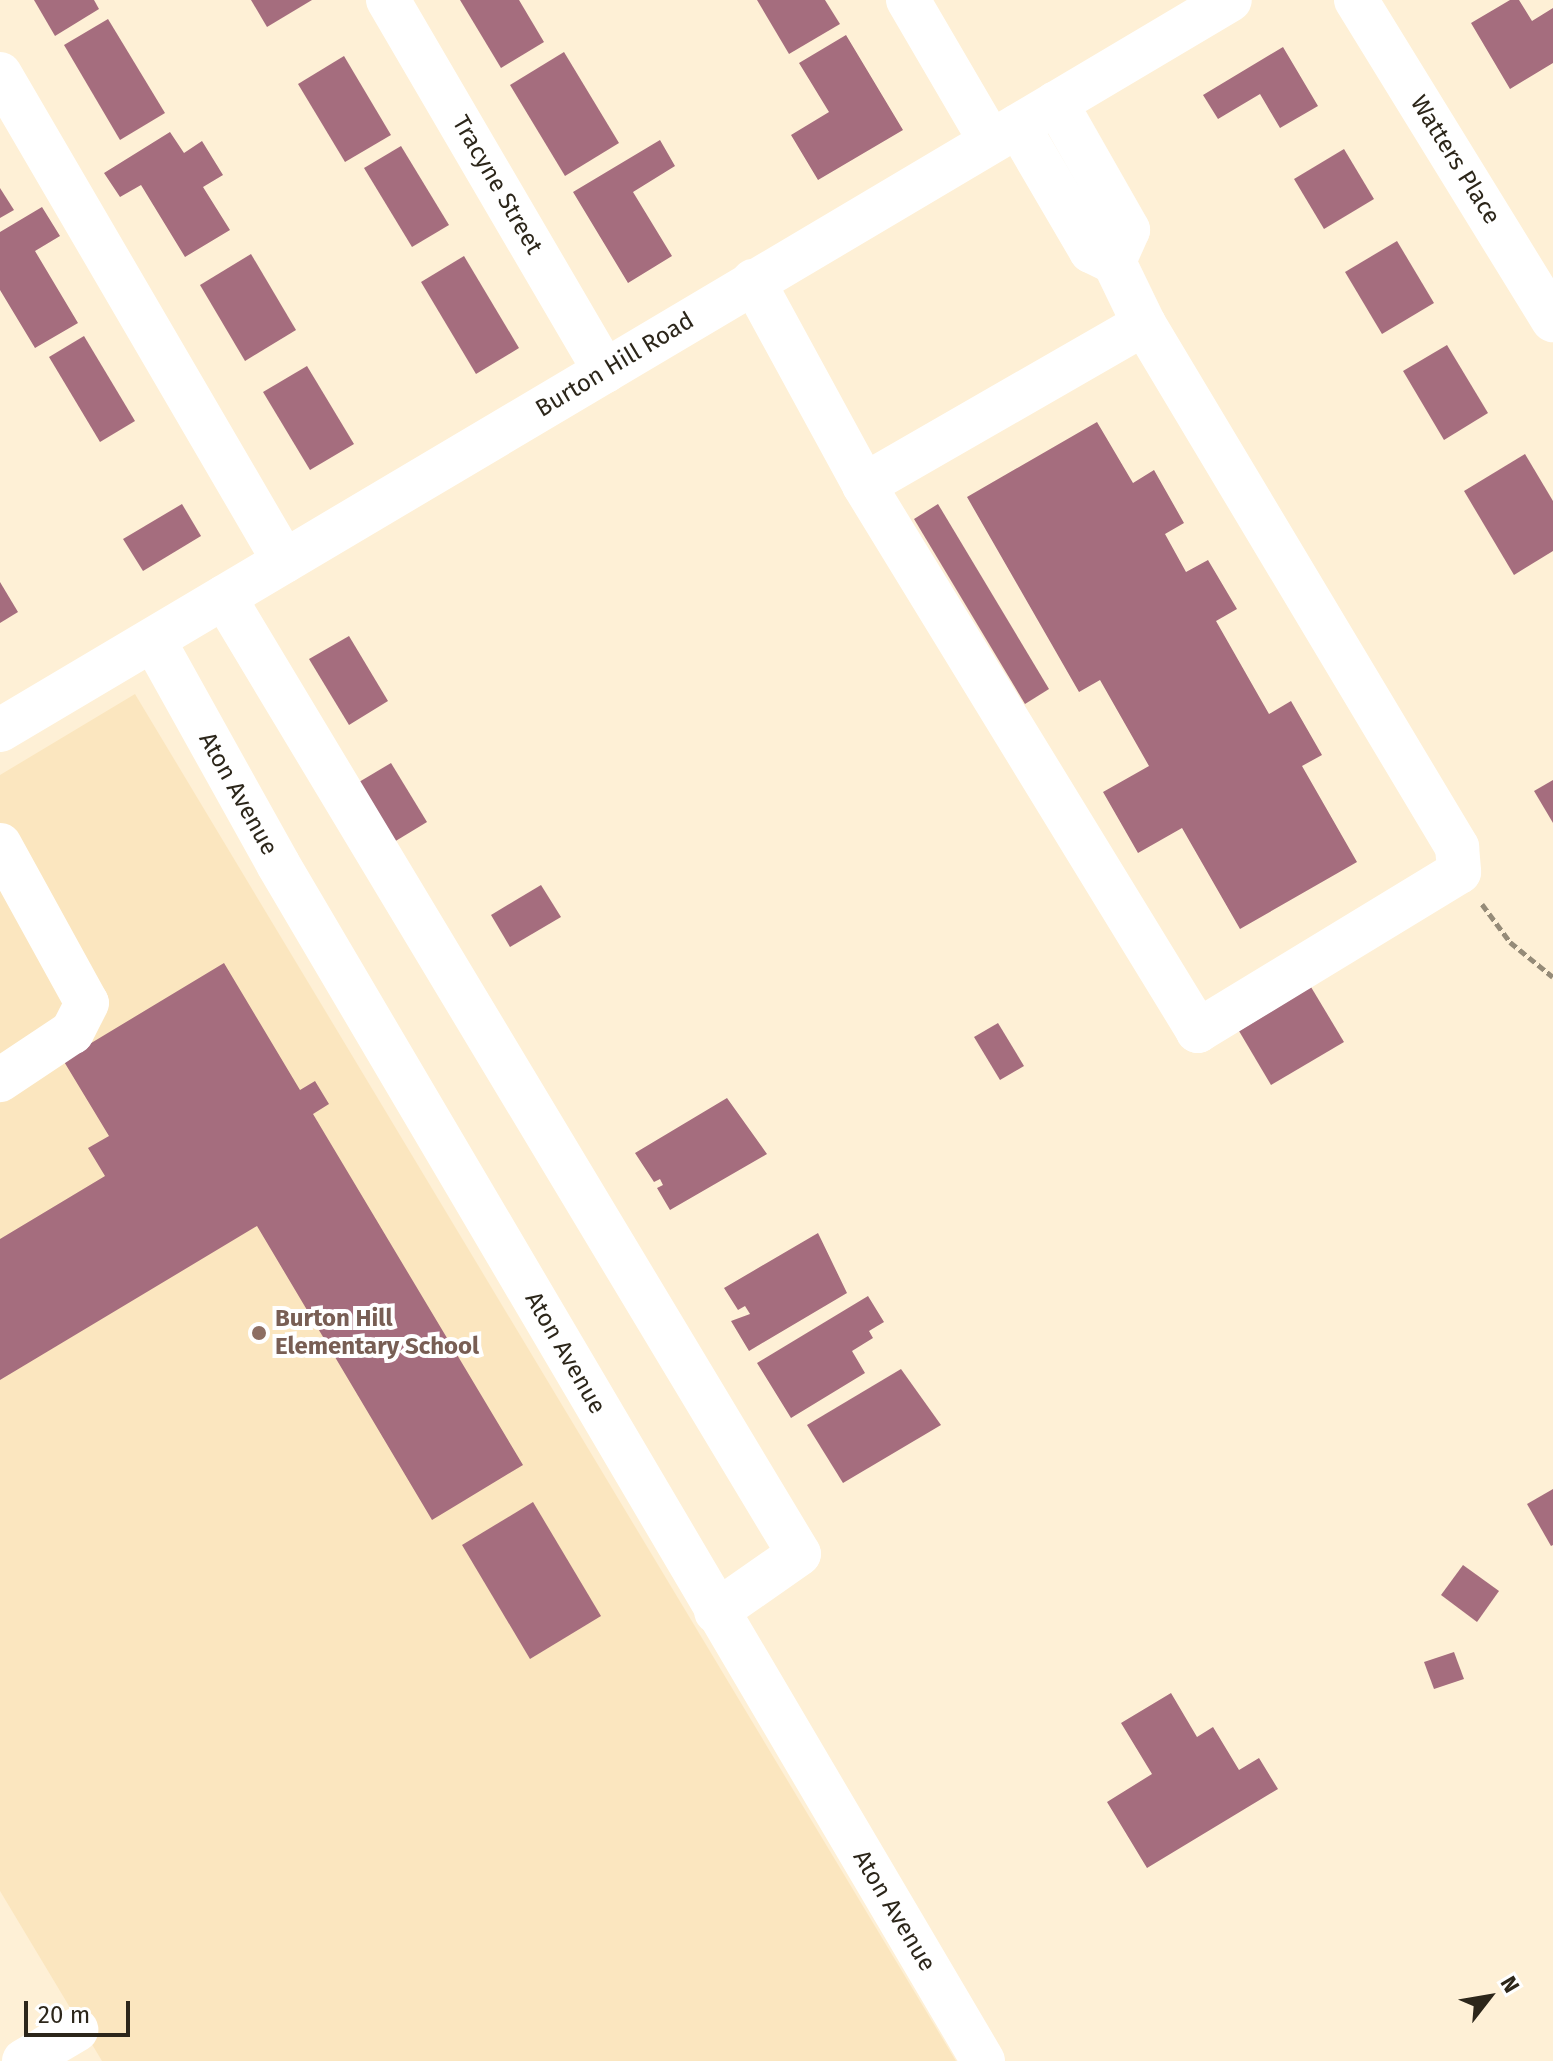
<!DOCTYPE html>
<style>
body{margin:0}
#map{position:relative;width:1553px;height:2061px;overflow:hidden;background:#fef0d6;font-family:"Fira Sans",sans-serif}
div>[style]{position:absolute}
.built>*{inset:0;background:#fbe6bf}
.building>*{inset:0;background:#a56d7e}
.path>*{height:5px;margin-top:-2.5px;transform-origin:0;background:repeating-linear-gradient(90deg,#958b78 0 8px,transparent 0 12px)}
.minor>*{height:44px;margin:-22px;padding:0 22px;transform-origin:22px;border-radius:22px;background:#fff}
.dots>*{width:22px;height:22px;translate:-50% -50%;box-sizing:border-box;border:4px solid #fff;border-radius:50%}
span{translate:-50% -50%;white-space:nowrap;text-align:center;line-height:1.15;-webkit-text-stroke:8px #fff;paint-order:stroke}
.street-label{font-size:24px;color:#2c261a}
.education-label{font-size:24px;color:#785e54;font-weight:700}
.left{translate:0 -50%;text-align:left}
.north{position:absolute;left:1449px;top:1957px;width:80px;height:80px;-webkit-text-stroke:6px #fff;paint-order:stroke;rotate:59deg;font-size:22px;font-weight:700;line-height:32px;text-align:center;color:#2c261a}
.north::after{content:'';display:block;margin:auto;width:28px;height:36px;background:#2c261a;clip-path:polygon(50% 0,100% 100%,50% 72%,0 100%)}
.scale{position:absolute;left:24px;top:2001px;width:106px;height:36px;box-sizing:border-box;border:4px solid #2c261a;border-top:0;padding-left:10px;font-size:24px;line-height:28px;white-space:nowrap;color:#2c261a;-webkit-text-stroke:6px #fff;paint-order:stroke}
</style>
<div id="map">
<div class="built">
<i style="clip-path:polygon(135px 694px,956px 2061px,102px 2061px,0 1891px,0 775px)"></i>
</div>
<div class="building">
<i style="clip-path:polygon(34px 0,94px 0,99px 9px,55px 36px)"></i>
<i style="clip-path:polygon(251px 0,312px 0,267px 27px)"></i>
<i style="clip-path:polygon(460px 0,519px 0,544px 42px,501px 68px)"></i>
<i style="clip-path:polygon(757px 0,825px 0,840px 24px,789px 54px)"></i>
<i style="clip-path:polygon(1510px 0,1519px 0,1532px 21px,1553px 8px,1553px 63px,1510px 89px,1471px 23px)"></i>
<i style="clip-path:polygon(108px 19px,165px 113px,120px 140px,64px 45px)"></i>
<i style="clip-path:polygon(846px 35px,903px 130px,818px 180px,791px 135px,829px 112px,799px 63px)"></i>
<i style="clip-path:polygon(1283px 47px,1318px 106px,1280px 128px,1260px 94px,1218px 119px,1203px 95px)"></i>
<i style="clip-path:polygon(564px 52px,619px 143px,565px 176px,510px 85px)"></i>
<i style="clip-path:polygon(344px 56px,391px 135px,345px 162px,298px 84px)"></i>
<i style="clip-path:polygon(170px 132px,184px 153px,202px 141px,223px 175px,203px 187px,230px 230px,185px 257px,141px 185px,120px 197px,104px 173px)"></i>
<i style="clip-path:polygon(660px 140px,675px 166px,633px 192px,672px 256px,628px 283px,573px 192px)"></i>
<i style="clip-path:polygon(401px 146px,449px 225px,412px 247px,364px 168px)"></i>
<i style="clip-path:polygon(1344px 149px,1374px 199px,1324px 229px,1294px 179px)"></i>
<i style="clip-path:polygon(0 188px,14px 210px,0 218px)"></i>
<i style="clip-path:polygon(42px 207px,60px 236px,35px 251px,78px 323px,35px 348px,0 290px,0 232px)"></i>
<i style="clip-path:polygon(1397px 241px,1434px 303px,1382px 334px,1345px 272px)"></i>
<i style="clip-path:polygon(251px 254px,296px 330px,245px 361px,200px 285px)"></i>
<i style="clip-path:polygon(464px 256px,519px 348px,476px 374px,421px 282px)"></i>
<i style="clip-path:polygon(84px 336px,135px 421px,100px 442px,49px 357px)"></i>
<i style="clip-path:polygon(1447px 345px,1488px 413px,1444px 440px,1403px 371px)"></i>
<i style="clip-path:polygon(307px 366px,354px 444px,310px 470px,263px 392px)"></i>
<i style="clip-path:polygon(1097px 422px,1133px 483px,1154px 470px,1184px 523px,1165px 534px,1186px 572px,1208px 560px,1237px 609px,1216px 621px,1269px 714px,1291px 701px,1322px 755px,1302px 766px,1357px 862px,1240px 929px,1182px 828px,1138px 853px,1103px 792px,1149px 766px,1100px 680px,1079px 692px,967px 497px)"></i>
<i style="clip-path:polygon(1525px 454px,1553px 501px,1553px 551px,1514px 575px,1464px 491px)"></i>
<i style="clip-path:polygon(182px 504px,201px 536px,143px 571px,123px 539px)"></i>
<i style="clip-path:polygon(938px 504px,1049px 689px,1025px 704px,914px 519px)"></i>
<i style="clip-path:polygon(0 582px,18px 612px,0 623px)"></i>
<i style="clip-path:polygon(349px 636px,388px 701px,349px 725px,309px 659px)"></i>
<i style="clip-path:polygon(391px 763px,427px 822px,394px 842px,359px 782px)"></i>
<i style="clip-path:polygon(1553px 780px,1553px 823px,1534px 791px)"></i>
<i style="clip-path:polygon(541px 885px,561px 917px,510px 947px,491px 915px)"></i>
<i style="clip-path:polygon(224px 963px,300px 1090px,315px 1081px,329px 1104px,313px 1114px,523px 1465px,432px 1520px,257px 1226px,0 1380px,0 1239px,105px 1176px,88px 1148px,109px 1136px,63px 1060px)"></i>
<i style="clip-path:polygon(1311px 987px,1344px 1042px,1271px 1085px,1239px 1031px)"></i>
<i style="clip-path:polygon(998px 1023px,1024px 1066px,1000px 1080px,974px 1037px)"></i>
<i style="clip-path:polygon(727px 1098px,767px 1154px,670px 1210px,657px 1188px,663px 1185px,660px 1179px,654px 1182px,635px 1153px)"></i>
<i style="clip-path:polygon(818px 1233px,847px 1293px,749px 1351px,731px 1321px,750px 1314px,745px 1306px,738px 1310px,724px 1288px)"></i>
<i style="clip-path:polygon(868px 1296px,884px 1322px,869px 1331px,873px 1338px,852px 1351px,865px 1373px,791px 1418px,757px 1363px)"></i>
<i style="clip-path:polygon(901px 1369px,941px 1425px,843px 1483px,807px 1425px)"></i>
<i style="clip-path:polygon(1553px 1489px,1553px 1545px,1551px 1546px,1527px 1504px)"></i>
<i style="clip-path:polygon(533px 1502px,601px 1616px,530px 1659px,462px 1545px)"></i>
<i style="clip-path:polygon(1463px 1565px,1499px 1591px,1477px 1622px,1441px 1595px)"></i>
<i style="clip-path:polygon(1454px 1652px,1464px 1679px,1434px 1689px,1424px 1662px)"></i>
<i style="clip-path:polygon(1171px 1693px,1197px 1737px,1213px 1727px,1239px 1770px,1259px 1758px,1278px 1789px,1147px 1868px,1107px 1802px,1152px 1774px,1121px 1723px)"></i>
</div>
<div class="path">
<i style="left:1482px;top:904px;width:47px;rotate:53.6deg"></i>
<i style="left:1510px;top:942px;width:55px;rotate:39.1deg"></i>
</div>
<div class="minor">
<i style="left:388px;top:0;width:430px;rotate:59.7deg"></i>
<i style="left:908px;top:0;width:164px;rotate:59.7deg"></i>
<i style="left:1356px;top:0;width:376px;rotate:58.4deg"></i>
<i style="left:0;top:74px;width:564px;rotate:59.75deg"></i>
<i style="left:1056px;top:103px;width:146px;rotate:60.4deg"></i>
<i style="left:1128px;top:230px;width:35px;rotate:114deg"></i>
<i style="left:1018px;top:126px;width:145px;rotate:59.7deg"></i>
<i style="left:1091px;top:251px;width:25px;rotate:26deg"></i>
<i style="left:1114px;top:262px;width:69px;rotate:64.2deg"></i>
<i style="left:1144px;top:324px;width:610px;rotate:59.1deg"></i>
<i style="left:1457px;top:847px;width:25px;rotate:85deg"></i>
<i style="left:1459px;top:872px;width:306px;rotate:148.7deg"></i>
<i style="left:1198px;top:1031px;width:640px;rotate:-121.46deg"></i>
<i style="left:864px;top:485px;width:323px;rotate:-29.9deg"></i>
<i style="left:753px;top:281px;width:232px;rotate:61.4deg"></i>
<i style="left:224px;top:597px;width:1116px;rotate:59deg"></i>
<i style="left:799px;top:1554px;width:101px;rotate:145.1deg"></i>
<i style="left:154px;top:641px;width:255px;rotate:60.9deg"></i>
<i style="left:278px;top:864px;width:1389px;rotate:59.5deg"></i>
<i style="left:0;top:730px;width:1430px;rotate:-30.69deg"></i>
<i style="left:0;top:845px;width:180px;rotate:61.2deg"></i>
<i style="left:87px;top:1003px;width:33px;rotate:117deg"></i>
<i style="left:72px;top:1032px;width:87px;rotate:146.3deg"></i>
<i style="left:24px;top:2061px;width:61px;rotate:-30.8deg"></i>
</div>
<div class="dots">
<i style="left:259px;top:1333px;background:#8d6e63"></i>
</div>
<div class="street-label">
<span style="left:1455px;top:160px;rotate:58deg">Watters Place</span>
<span style="left:497px;top:185px;rotate:60deg">Tracyne Street</span>
<span style="left:615px;top:365px;rotate:-31deg">Burton Hill Road</span>
<span style="left:238px;top:794px;rotate:61deg">Aton Avenue</span>
<span style="left:565px;top:1353px;rotate:60deg">Aton Avenue</span>
<span style="left:894px;top:1911px;rotate:59deg">Aton Avenue</span>
</div>
<div class="education-label">
<span class="left" style="left:275px;top:1333px">Burton Hill<br>Elementary School</span>
</div>
<div class="north">N</div>
<div class="scale">20 m</div>
</div>
